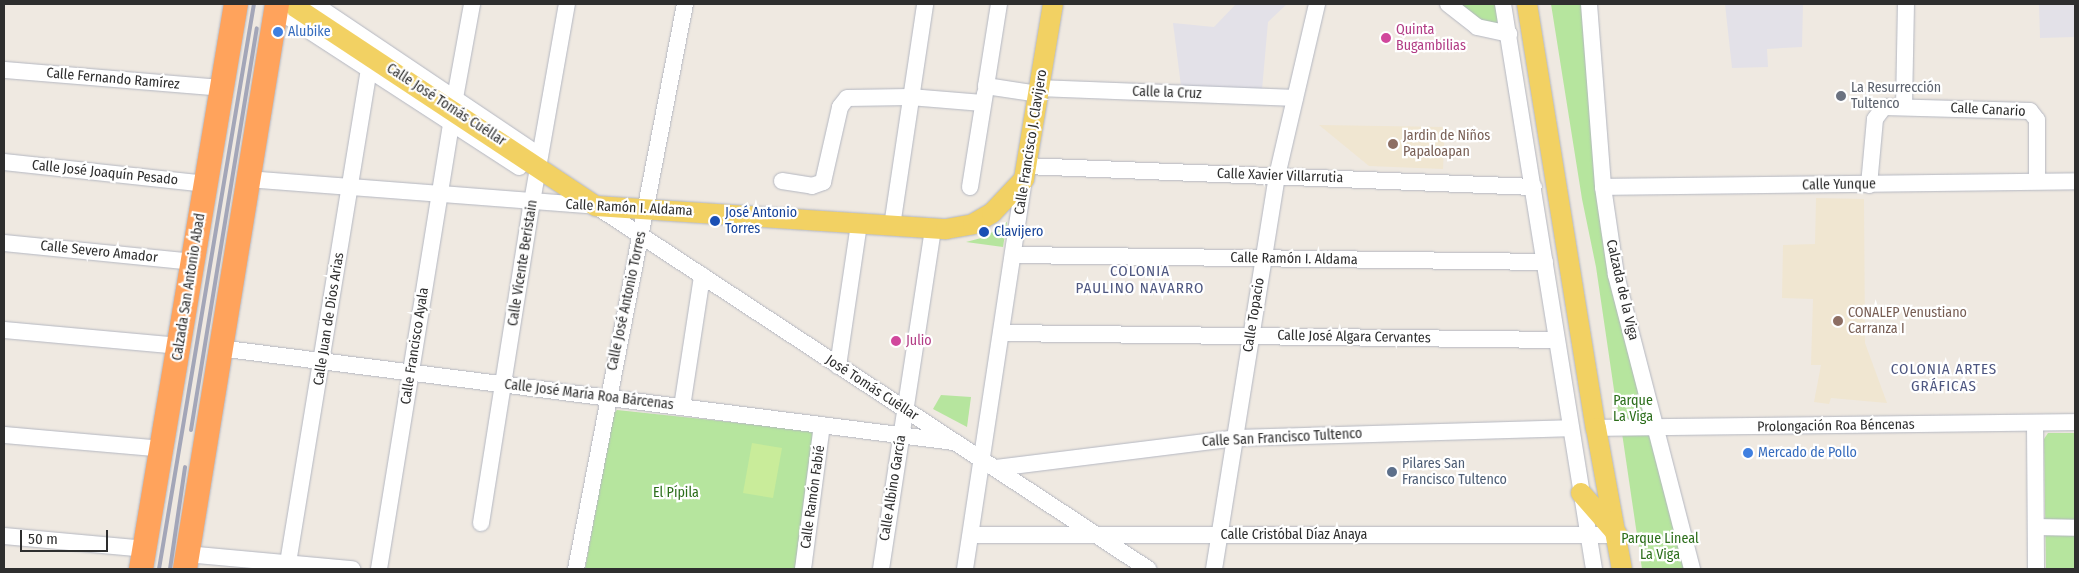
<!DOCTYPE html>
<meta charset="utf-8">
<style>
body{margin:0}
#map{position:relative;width:2079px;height:573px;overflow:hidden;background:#efe9e1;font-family:"Fira Sans Condensed",sans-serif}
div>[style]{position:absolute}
.industrial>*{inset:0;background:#e3e1e8}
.education>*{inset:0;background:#f0e6d1}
.green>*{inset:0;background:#b6e59e}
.pitch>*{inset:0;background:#c9ec9a}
.roads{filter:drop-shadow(0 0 1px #b4b7c1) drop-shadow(0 0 1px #b4b7c1)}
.minor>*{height:16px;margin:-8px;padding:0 8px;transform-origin:8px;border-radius:8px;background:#fff}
.major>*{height:20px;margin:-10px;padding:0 10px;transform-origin:10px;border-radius:10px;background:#f2d163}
.highway>*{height:24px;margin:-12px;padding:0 12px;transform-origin:12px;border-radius:12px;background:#ffa35c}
.rail>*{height:4px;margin:-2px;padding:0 2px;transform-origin:2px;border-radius:2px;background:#a3a6b8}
.dots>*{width:14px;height:14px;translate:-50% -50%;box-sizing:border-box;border:2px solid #fff;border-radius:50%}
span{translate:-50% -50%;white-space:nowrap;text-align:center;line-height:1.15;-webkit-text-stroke:4.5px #fff;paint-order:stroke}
.hotel-label{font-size:14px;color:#b23c85}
.left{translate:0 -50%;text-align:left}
.shop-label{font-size:14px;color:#366cbe}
.street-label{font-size:14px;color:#2e2e2e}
.worship-label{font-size:14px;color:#5b616d}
.education-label{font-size:14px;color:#785e54}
.transit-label{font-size:14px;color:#164399}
.park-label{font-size:14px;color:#2c6e1b}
.service-label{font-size:14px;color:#4e5e75}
.neighbourhood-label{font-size:15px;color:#4d5680;letter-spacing:1px}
.frame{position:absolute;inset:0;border:5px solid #2e2e2e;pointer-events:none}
.scale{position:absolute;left:20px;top:530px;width:88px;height:22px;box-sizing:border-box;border:2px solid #2e2e2e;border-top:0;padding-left:6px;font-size:15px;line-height:18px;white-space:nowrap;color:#2e2e2e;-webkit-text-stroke:4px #fff;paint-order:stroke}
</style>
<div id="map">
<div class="industrial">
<i style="clip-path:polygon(1236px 4px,1287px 4px,1268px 22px,1262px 90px,1181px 86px,1173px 23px,1214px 27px)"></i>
<i style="clip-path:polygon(1725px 4px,1803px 4px,1802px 47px,1767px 49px,1768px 67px,1732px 68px)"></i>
<i style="clip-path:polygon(2039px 4px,2075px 4px,2075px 37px,2040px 38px)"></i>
</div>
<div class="education">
<i style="clip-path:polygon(1319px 125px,1445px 127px,1443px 169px,1369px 166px)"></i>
<i style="clip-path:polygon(1816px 198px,1864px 199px,1865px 343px,1887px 403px,1831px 398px,1829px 404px,1814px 402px,1821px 365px,1811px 365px,1813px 299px,1782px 298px,1783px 245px,1815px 244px)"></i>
</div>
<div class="green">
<i style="clip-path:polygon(1457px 4px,1500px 4px,1504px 28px,1476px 20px)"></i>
<i style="clip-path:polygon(1551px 4px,1583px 4px,1601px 229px,1639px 376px,1646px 425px,1619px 424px,1596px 267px,1582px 199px)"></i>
<i style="clip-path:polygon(1007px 222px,1003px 247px,966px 242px,985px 237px)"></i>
<i style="clip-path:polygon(941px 395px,971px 397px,967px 427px,933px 409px)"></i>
<i style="clip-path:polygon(617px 410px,815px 431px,799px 569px,585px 569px,613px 414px)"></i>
<i style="clip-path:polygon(1622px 433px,1653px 433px,1689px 569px,1642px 569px)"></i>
<i style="clip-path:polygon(2048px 433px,2075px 433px,2075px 569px,2046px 569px,2044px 439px)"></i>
</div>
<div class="pitch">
<i style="clip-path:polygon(752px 443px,782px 448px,773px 498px,743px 493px)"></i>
</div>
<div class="roads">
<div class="minor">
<i style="left:314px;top:4px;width:272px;rotate:33.9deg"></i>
<i style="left:999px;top:4px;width:83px;rotate:99deg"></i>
<i style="left:986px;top:86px;width:54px;rotate:8.6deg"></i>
<i style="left:1448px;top:4px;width:37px;rotate:38deg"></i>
<i style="left:1477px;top:27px;width:33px;rotate:12deg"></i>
<i style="left:1503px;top:4px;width:572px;rotate:80.85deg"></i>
<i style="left:1589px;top:4px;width:184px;rotate:85.6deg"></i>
<i style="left:1603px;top:187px;width:89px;rotate:81.6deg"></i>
<i style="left:1616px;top:275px;width:304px;rotate:75.5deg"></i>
<i style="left:276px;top:9px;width:290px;rotate:33deg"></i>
<i style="left:4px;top:70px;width:219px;rotate:4.7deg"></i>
<i style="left:1039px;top:88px;width:256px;rotate:2.2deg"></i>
<i style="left:455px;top:98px;width:96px;rotate:-79.7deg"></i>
<i style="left:1904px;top:107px;width:103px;rotate:-88.9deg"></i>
<i style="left:4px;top:162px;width:204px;rotate:6.2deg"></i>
<i style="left:1026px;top:166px;width:508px;rotate:2.37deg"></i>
<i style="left:247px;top:179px;width:350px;rotate:4.4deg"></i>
<i style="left:596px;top:206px;width:661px;rotate:33.33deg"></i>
<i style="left:782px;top:181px;width:30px;rotate:9deg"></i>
<i style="left:812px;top:186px;width:12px;rotate:-20deg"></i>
<i style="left:823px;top:182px;width:77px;rotate:-77.2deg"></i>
<i style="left:840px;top:107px;width:11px;rotate:-52deg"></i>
<i style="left:847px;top:98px;width:63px;rotate:-0.9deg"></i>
<i style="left:910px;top:97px;width:73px;rotate:4.7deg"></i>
<i style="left:1869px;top:185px;width:66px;rotate:-84.8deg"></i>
<i style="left:1875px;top:119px;width:15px;rotate:-53deg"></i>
<i style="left:1884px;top:107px;width:146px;rotate:1.6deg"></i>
<i style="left:2030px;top:111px;width:11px;rotate:52deg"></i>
<i style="left:2037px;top:120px;width:61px;rotate:90deg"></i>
<i style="left:970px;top:187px;width:95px;rotate:-80.9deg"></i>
<i style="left:1603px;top:187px;width:472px;rotate:-0.7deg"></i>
<i style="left:892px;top:226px;width:224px;rotate:-81.5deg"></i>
<i style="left:4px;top:243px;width:191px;rotate:5.7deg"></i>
<i style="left:1013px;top:255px;width:532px;rotate:0.75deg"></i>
<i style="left:4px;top:330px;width:177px;rotate:5.2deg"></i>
<i style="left:1001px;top:333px;width:555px;rotate:0.72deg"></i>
<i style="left:219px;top:348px;width:741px;rotate:7.29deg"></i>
<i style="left:838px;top:366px;width:145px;rotate:-81.6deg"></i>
<i style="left:682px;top:407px;width:133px;rotate:-81.3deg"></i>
<i style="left:2035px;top:423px;width:146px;rotate:89.6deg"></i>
<i style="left:1596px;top:428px;width:479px;rotate:-0.7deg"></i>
<i style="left:4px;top:435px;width:160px;rotate:5deg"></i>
<i style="left:996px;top:468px;width:242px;rotate:-7.1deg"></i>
<i style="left:1236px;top:438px;width:333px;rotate:-1.7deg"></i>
<i style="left:481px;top:523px;width:325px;rotate:-81deg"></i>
<i style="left:532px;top:202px;width:201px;rotate:-80deg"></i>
<i style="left:2036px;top:527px;width:39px;rotate:1deg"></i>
<i style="left:971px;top:535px;width:646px"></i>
<i style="left:4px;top:536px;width:143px;rotate:5.2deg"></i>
<i style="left:186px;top:554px;width:167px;rotate:5.2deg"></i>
<i style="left:287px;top:569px;width:507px;rotate:-80.69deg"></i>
<i style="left:379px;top:569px;width:453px;rotate:-80.8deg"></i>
<i style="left:576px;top:569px;width:575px;rotate:-79.08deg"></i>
<i style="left:803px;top:569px;width:145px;rotate:-82.5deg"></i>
<i style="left:881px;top:569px;width:345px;rotate:-81.3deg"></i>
<i style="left:965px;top:569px;width:394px;rotate:-81.4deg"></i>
<i style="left:1214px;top:569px;width:398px;rotate:-80.9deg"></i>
<i style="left:1277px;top:176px;width:177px;rotate:-76.9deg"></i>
</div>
<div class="major">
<i style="left:1527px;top:4px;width:430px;rotate:80.8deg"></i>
<i style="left:1596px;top:428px;width:143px;rotate:79.6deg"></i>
<i style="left:295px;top:7px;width:361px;rotate:33.5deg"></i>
<i style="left:596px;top:206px;width:351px;rotate:3.8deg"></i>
<i style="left:946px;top:229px;width:27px;rotate:-10deg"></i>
<i style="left:973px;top:224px;width:22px;rotate:-30deg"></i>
<i style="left:992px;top:213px;width:47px;rotate:-46.7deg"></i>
<i style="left:1024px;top:179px;width:177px;rotate:-80.6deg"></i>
<i style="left:1581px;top:493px;width:55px;rotate:48.7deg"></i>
</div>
<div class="highway">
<i style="left:141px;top:569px;width:573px;rotate:-80.46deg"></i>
<i style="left:185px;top:569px;width:572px;rotate:-80.75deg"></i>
</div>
</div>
<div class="rail">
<i style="left:191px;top:430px;width:407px;rotate:-80.7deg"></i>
<i style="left:159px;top:569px;width:573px;rotate:-80.46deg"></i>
<i style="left:170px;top:569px;width:103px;rotate:-81.6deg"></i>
</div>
<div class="dots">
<i style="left:278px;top:32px;background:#3f7fe0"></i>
<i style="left:1386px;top:38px;background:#d1479c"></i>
<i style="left:1841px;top:96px;background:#6b7280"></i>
<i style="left:1393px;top:144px;background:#8d6e63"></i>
<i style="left:715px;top:221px;background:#1a4fb4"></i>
<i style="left:984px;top:232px;background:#1a4fb4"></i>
<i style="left:1838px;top:321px;background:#8d6e63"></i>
<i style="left:896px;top:341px;background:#d1479c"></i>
<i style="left:1748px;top:453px;background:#3f7fe0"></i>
<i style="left:1392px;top:472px;background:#5c6f8a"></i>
</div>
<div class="hotel-label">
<span class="left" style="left:1396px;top:38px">Quinta<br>Bugambilias</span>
<span class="left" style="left:906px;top:341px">Julio</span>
</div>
<div class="shop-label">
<span class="left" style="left:288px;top:32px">Alubike</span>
<span class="left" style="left:1758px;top:453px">Mercado de Pollo</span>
</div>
<div class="street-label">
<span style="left:113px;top:79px;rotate:5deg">Calle Fernando Ramírez</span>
<span style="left:1167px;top:93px;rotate:2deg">Calle la Cruz</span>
<span style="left:446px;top:105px;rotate:33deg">Calle José Tomás Cuéllar</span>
<span style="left:1988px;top:110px;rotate:3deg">Calle Canario</span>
<span style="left:1031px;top:142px;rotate:-81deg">Calle Francisco J. Clavijero</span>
<span style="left:105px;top:173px;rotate:6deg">Calle José Joaquín Pesado</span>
<span style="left:1280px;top:176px;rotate:2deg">Calle Xavier Villarrutia</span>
<span style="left:1839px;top:185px;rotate:-1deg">Calle Yunque</span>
<span style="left:629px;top:208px;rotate:3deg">Calle Ramón I. Aldama</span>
<span style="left:99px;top:252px;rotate:6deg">Calle Severo Amador</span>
<span style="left:1294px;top:259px;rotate:1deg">Calle Ramón I. Aldama</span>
<span style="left:523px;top:263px;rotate:-81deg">Calle Vicente Beristain</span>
<span style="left:189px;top:287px;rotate:-81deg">Calzada San Antonio Abad</span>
<span style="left:1622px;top:290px;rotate:77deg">Calzada de la Viga</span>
<span style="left:627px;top:301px;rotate:-78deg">Calle José Antonio Torres</span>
<span style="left:1254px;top:315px;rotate:-81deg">Calle Topacio</span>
<span style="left:329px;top:319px;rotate:-81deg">Calle Juan de Dios Arias</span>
<span style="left:1354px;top:337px;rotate:1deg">Calle José Algara Cervantes</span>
<span style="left:415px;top:346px;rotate:-81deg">Calle Francisco Ayala</span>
<span style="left:872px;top:388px;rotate:33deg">José Tomás Cuéllar</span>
<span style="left:589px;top:395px;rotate:7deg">Calle José María Roa Bárcenas</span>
<span style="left:1836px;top:426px;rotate:-1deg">Prolongación Roa Béncenas</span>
<span style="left:1282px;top:438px;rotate:-3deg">Calle San Francisco Tultenco</span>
<span style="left:893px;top:488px;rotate:-81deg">Calle Albino García</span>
<span style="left:813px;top:497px;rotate:-82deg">Calle Ramón Fabié</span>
<span style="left:1294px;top:535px">Calle Cristóbal Díaz Anaya</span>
</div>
<div class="worship-label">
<span class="left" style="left:1851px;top:96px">La Resurrección<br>Tultenco</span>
</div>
<div class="education-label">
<span class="left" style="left:1403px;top:144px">Jardin de Niños<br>Papaloapan</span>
<span class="left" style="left:1848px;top:321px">CONALEP Venustiano<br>Carranza I</span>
</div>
<div class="transit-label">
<span class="left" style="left:725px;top:221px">José Antonio<br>Torres</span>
<span class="left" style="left:994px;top:232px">Clavijero</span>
</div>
<div class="park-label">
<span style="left:1633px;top:409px">Parque<br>La Viga</span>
<span style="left:676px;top:493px">El Pípila</span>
<span style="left:1660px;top:547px">Parque Lineal<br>La Viga</span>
</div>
<div class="service-label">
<span class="left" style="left:1402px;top:472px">Pilares San<br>Francisco Tultenco</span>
</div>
<div class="neighbourhood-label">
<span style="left:1140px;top:280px">COLONIA<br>PAULINO NAVARRO</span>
<span style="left:1944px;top:378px">COLONIA ARTES<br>GRÁFICAS</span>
</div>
<div class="frame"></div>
<div class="scale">50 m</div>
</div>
